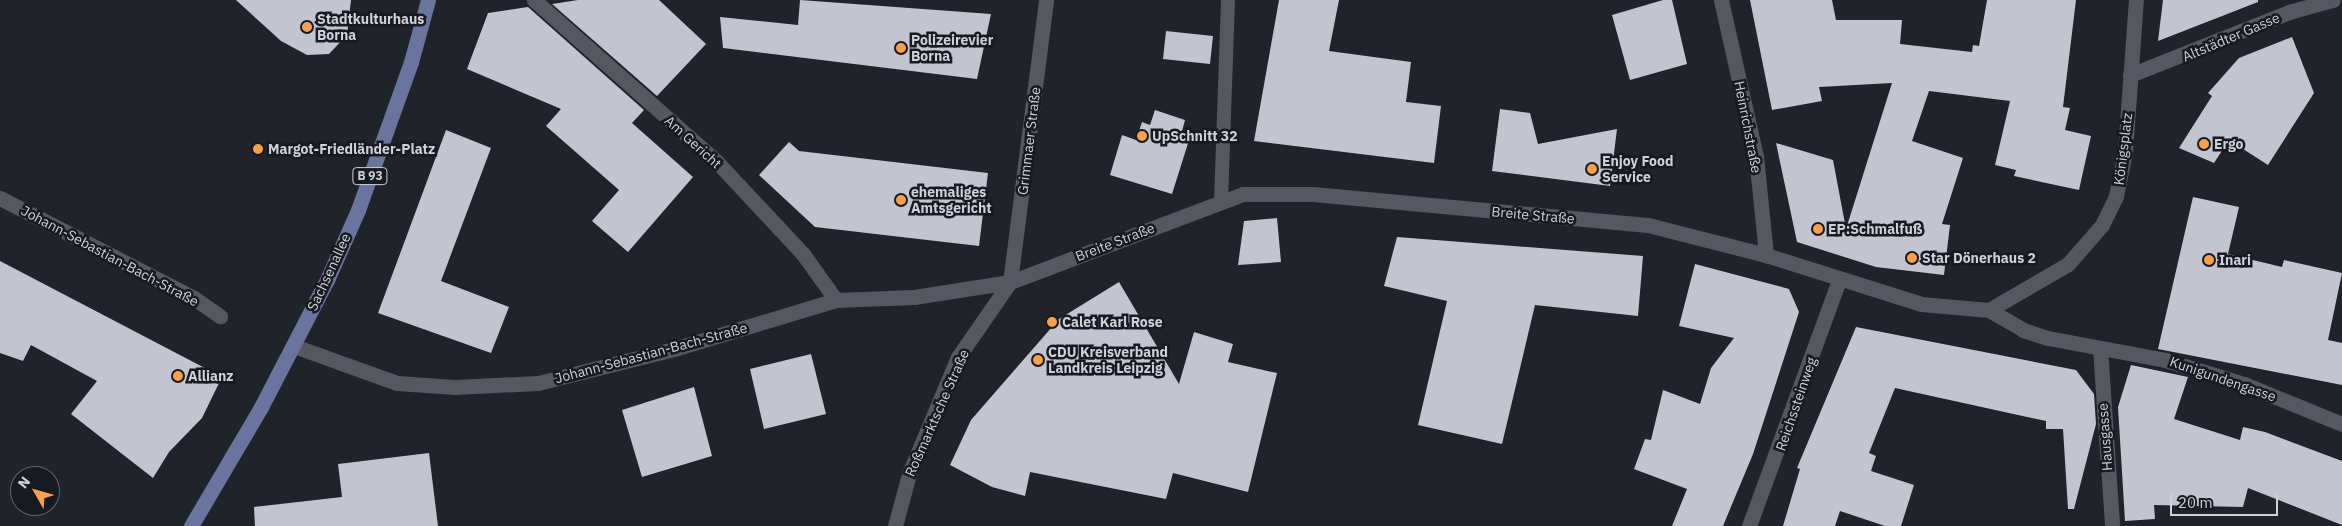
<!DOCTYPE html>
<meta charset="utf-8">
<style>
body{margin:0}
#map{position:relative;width:2342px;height:526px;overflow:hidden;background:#21232a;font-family:"IBM Plex Sans",sans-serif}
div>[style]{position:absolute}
.building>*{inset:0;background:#c2c5cf}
.service>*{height:14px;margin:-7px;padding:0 7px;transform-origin:7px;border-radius:7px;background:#555860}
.minor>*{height:15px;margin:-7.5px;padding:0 7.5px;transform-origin:7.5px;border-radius:7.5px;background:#555860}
.primary>*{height:15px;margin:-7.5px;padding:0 7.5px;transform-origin:7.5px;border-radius:7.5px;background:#6a759f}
.dots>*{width:14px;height:14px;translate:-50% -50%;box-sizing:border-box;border:2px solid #171a21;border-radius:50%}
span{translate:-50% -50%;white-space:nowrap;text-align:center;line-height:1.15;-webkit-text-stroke:5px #171a21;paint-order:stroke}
.shield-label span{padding:1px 4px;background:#171a21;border:1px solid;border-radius:4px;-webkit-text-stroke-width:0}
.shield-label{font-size:12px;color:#d0d1d7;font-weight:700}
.poi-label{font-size:14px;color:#d0d1d7;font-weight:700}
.left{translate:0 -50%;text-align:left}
.street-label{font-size:14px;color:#d0d1d7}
.north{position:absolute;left:10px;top:466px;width:50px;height:50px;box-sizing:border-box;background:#171a21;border:1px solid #61636a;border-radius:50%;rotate:308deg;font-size:14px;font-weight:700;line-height:20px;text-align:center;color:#d0d1d7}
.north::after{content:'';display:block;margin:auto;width:18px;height:22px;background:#f8a04b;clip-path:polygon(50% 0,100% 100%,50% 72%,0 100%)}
.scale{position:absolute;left:2170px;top:494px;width:108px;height:22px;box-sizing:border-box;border:2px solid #d0d1d7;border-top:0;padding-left:6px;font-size:15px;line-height:18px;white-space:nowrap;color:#d0d1d7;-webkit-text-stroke:4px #171a21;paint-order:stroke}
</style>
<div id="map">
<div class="building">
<i style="clip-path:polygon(236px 0,351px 0,347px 35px,329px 54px,307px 55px,281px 41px)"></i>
<i style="clip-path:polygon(578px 0,659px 0,706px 44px,657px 96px,552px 4px)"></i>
<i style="clip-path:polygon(800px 0,991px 14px,977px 79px,723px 48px,720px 17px,798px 25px)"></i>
<i style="clip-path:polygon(1279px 0,1339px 0,1329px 51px,1411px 62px,1406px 102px,1441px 106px,1434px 163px,1254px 141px)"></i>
<i style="clip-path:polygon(1663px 0,1672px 0,1687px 64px,1630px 80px,1612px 15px)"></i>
<i style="clip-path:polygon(1750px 0,1832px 0,1836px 20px,1902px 20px,1900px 44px,1972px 52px,1973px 45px,1979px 46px,1987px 0,2076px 0,2063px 107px,2070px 108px,2065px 130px,2091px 136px,2079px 190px,2014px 176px,2016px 170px,1995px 165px,2010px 101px,1929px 91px,1912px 141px,1963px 158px,1942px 224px,1950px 225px,1944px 275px,1876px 267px,1797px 242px,1776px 143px,1833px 160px,1846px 229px,1892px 83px,1819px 87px,1822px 101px,1772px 110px)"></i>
<i style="clip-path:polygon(2163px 0,2258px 0,2258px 2px,2158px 41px)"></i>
<i style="clip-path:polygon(528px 7px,644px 110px,632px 123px,693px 177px,628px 252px,592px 221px,619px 190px,546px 126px,561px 109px,467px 69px,488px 13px)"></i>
<i style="clip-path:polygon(1166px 31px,1213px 36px,1210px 64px,1163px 59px)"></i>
<i style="clip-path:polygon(2292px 37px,2314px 93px,2268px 165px,2229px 140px,2214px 163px,2179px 148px,2212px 96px,2208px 93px,2239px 58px)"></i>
<i style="clip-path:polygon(1500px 109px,1530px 113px,1538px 144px,1617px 129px,1610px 186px,1492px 171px)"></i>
<i style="clip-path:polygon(1155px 110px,1185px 120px,1181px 135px,1190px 137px,1172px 194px,1110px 175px,1122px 135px,1136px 140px,1142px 122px,1150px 125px)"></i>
<i style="clip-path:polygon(446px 130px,491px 148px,441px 281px,509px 307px,491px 353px,378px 313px)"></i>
<i style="clip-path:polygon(789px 142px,799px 151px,988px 173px,979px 246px,815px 227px,759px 175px)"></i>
<i style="clip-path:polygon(2193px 197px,2239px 207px,2228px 254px,2282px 267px,2284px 260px,2342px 273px,2328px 340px,2342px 343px,2342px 385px,2158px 349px)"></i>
<i style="clip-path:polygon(1277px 218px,1281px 262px,1238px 265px,1244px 221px)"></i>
<i style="clip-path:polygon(1397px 237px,1643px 256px,1638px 316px,1535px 305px,1502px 444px,1418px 425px,1447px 301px,1384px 286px)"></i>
<i style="clip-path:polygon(0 261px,222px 377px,202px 418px,169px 452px,153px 478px,71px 414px,97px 381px,31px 345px,23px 361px,0 353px)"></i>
<i style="clip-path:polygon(1695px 264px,1789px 289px,1799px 312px,1753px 454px,1723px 526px,1672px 526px,1687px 489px,1634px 469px,1645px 439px,1651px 440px,1663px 390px,1700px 404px,1711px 368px,1734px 338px,1679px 326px)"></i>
<i style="clip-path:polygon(1119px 282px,1179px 384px,1194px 332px,1233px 344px,1228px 362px,1277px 373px,1248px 492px,1173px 473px,1166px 499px,1030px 472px,1025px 496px,992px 487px,950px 465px,971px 420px,1059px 319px)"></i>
<i style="clip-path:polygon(1856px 327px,2076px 370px,2094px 394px,2096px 424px,2074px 509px,2068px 509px,2063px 429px,2046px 429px,2046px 421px,1895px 388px,1869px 453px,1876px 456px,1871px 471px,1914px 485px,1901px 526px,1885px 526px,1840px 511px,1835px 526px,1783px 526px,1800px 469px,1797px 468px)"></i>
<i style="clip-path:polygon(811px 354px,826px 414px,764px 429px,750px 369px)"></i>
<i style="clip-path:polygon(2131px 365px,2188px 377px,2174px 419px,2240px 440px,2243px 427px,2265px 432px,2342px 461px,2342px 525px,2248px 488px,2243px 507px,2154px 505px,2155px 519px,2125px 521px,2118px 407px)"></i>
<i style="clip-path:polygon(694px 387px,712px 456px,642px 477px,622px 410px)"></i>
<i style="clip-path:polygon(429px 453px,438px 526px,255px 526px,254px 507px,342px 497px,338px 464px)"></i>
</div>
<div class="service">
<i style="left:1221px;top:201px;width:201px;rotate:-88deg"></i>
</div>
<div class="minor">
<i style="left:534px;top:0;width:244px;rotate:41.5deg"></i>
<i style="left:717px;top:162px;width:126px;rotate:46.9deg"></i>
<i style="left:803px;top:254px;width:57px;rotate:54.3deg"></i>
<i style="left:1721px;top:0;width:160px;rotate:77.4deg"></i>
<i style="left:1756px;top:156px;width:100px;rotate:84.2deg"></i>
<i style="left:2130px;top:75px;width:174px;rotate:-21.6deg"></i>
<i style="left:2292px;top:11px;width:42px;rotate:-15deg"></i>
<i style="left:0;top:198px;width:218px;rotate:27.3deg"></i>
<i style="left:194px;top:298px;width:32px;rotate:35deg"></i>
<i style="left:1989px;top:310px;width:91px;rotate:-30.2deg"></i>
<i style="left:2068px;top:264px;width:52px;rotate:-48.9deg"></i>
<i style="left:2102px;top:225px;width:32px;rotate:-64deg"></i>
<i style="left:2116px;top:196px;width:45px;rotate:-78.4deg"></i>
<i style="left:2125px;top:152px;width:152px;rotate:-85.9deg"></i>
<i style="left:294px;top:346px;width:109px;rotate:19.8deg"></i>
<i style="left:397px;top:383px;width:58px;rotate:3.9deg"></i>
<i style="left:455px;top:387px;width:83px;rotate:-2.8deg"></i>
<i style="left:538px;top:383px;width:143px;rotate:-14.1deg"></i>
<i style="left:677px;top:348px;width:166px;rotate:-16.8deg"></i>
<i style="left:836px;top:300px;width:78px;rotate:-2.2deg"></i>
<i style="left:914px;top:297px;width:97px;rotate:-8.9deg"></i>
<i style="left:1010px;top:282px;width:249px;rotate:-20.7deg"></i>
<i style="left:1243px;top:194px;width:70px"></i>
<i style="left:1313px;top:194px;width:336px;rotate:5.3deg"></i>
<i style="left:1648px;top:225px;width:122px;rotate:14.3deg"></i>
<i style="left:1766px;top:255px;width:163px;rotate:17.5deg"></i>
<i style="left:1921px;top:304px;width:68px;rotate:5deg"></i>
<i style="left:1989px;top:310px;width:39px;rotate:30deg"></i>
<i style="left:2023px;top:330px;width:26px;rotate:18deg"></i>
<i style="left:2048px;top:338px;width:119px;rotate:10.6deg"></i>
<i style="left:2165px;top:360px;width:83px;rotate:16.9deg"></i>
<i style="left:2244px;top:384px;width:106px;rotate:22.2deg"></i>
<i style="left:2100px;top:348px;width:178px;rotate:86.1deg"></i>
<i style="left:895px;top:526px;width:54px;rotate:-74.9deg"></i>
<i style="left:909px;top:474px;width:127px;rotate:-67.3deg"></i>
<i style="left:958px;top:357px;width:91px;rotate:-55.3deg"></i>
<i style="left:1010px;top:282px;width:284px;rotate:-82.7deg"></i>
<i style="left:1749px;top:526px;width:262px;rotate:-69.9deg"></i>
</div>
<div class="primary">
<i style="left:191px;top:526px;width:136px;rotate:-59.5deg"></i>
<i style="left:260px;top:409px;width:145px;rotate:-62.6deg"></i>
<i style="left:327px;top:280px;width:77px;rotate:-66.1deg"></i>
<i style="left:358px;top:210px;width:157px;rotate:-70.3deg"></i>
<i style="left:411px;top:62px;width:64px;rotate:-74.7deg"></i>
</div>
<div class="dots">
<i style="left:307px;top:27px;background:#f8a04b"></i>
<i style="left:901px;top:48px;background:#f8a04b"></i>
<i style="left:1142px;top:136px;background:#f8a04b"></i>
<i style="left:2204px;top:144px;background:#f8a04b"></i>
<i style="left:258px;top:149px;background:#f8a04b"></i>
<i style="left:1592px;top:169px;background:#f8a04b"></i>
<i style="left:901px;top:200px;background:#f8a04b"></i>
<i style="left:1818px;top:229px;background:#f8a04b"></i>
<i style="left:1912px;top:258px;background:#f8a04b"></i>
<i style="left:2209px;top:260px;background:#f8a04b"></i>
<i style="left:1052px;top:322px;background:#f8a04b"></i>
<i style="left:1038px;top:360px;background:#f8a04b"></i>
<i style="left:178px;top:376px;background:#f8a04b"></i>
</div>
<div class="shield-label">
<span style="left:370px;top:176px">B 93</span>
</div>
<div class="poi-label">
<span class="left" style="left:317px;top:27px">Stadtkulturhaus<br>Borna</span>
<span class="left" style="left:911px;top:48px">Polizeirevier<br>Borna</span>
<span class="left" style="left:1152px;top:136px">UpSchnitt 32</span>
<span class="left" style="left:2214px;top:144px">Ergo</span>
<span class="left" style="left:268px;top:149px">Margot-Friedländer-Platz</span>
<span class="left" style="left:1602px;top:169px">Enjoy Food<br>Service</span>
<span class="left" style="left:911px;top:200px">ehemaliges<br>Amtsgericht</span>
<span class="left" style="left:1828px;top:229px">EP:Schmalfuß</span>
<span class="left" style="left:1922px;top:258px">Star Dönerhaus 2</span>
<span class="left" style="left:2219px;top:260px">Inari</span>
<span class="left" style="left:1062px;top:322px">Calet Karl Rose</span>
<span class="left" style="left:1048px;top:360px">CDU Kreisverband<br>Landkreis Leipzig</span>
<span class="left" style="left:188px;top:376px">Allianz</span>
</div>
<div class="street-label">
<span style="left:2231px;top:37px;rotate:-23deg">Altstädter Gasse</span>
<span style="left:1748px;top:127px;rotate:79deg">Heinrichstraße</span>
<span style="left:1029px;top:141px;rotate:-83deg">Grimmaer Straße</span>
<span style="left:693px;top:142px;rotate:42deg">Am Gericht</span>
<span style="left:2123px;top:149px;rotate:-83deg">Königsplatz</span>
<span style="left:1533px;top:215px;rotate:5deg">Breite Straße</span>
<span style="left:1115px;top:242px;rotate:-21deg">Breite Straße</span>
<span style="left:110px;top:256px;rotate:28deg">Johann-Sebastian-Bach-Straße</span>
<span style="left:329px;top:272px;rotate:-65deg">Sachsenallee</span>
<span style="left:651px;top:353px;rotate:-15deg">Johann-Sebastian-Bach-Straße</span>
<span style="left:2223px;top:379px;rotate:19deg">Kunigundengasse</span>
<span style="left:1796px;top:404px;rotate:-71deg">Reichssteinweg</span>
<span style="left:937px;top:413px;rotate:-66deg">Roßmarktsche Straße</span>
<span style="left:2105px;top:437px;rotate:-94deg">Hausgasse</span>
</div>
<div class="north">N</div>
<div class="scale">20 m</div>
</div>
